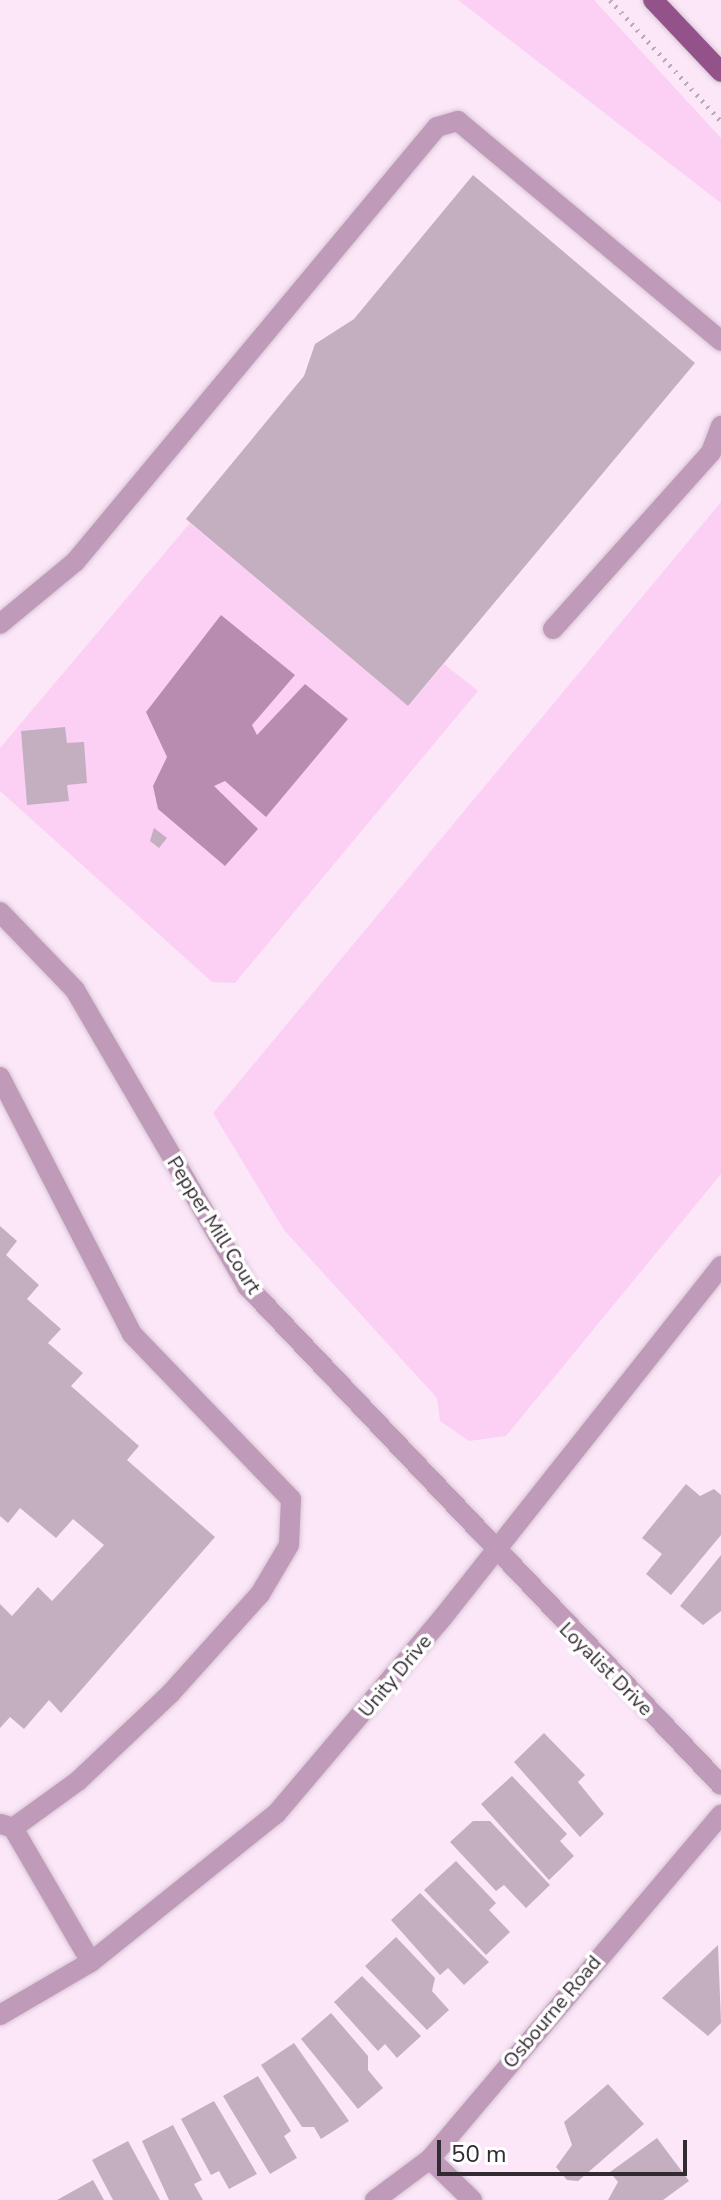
<!DOCTYPE html>
<style>
body{margin:0}
#map{position:relative;width:721px;height:2200px;overflow:hidden;background:#fbe7f8;font-family:"Nunito Sans",sans-serif}
div>[style]{position:absolute}
.green>*{inset:0;background:#fbd0f4}
.water>*{inset:0;background:#b88cb1}
.building>*{inset:0;background:#c3afbf}
.path>*{height:5px;margin-top:-2.5px;transform-origin:0;background:repeating-linear-gradient(90deg,#bbabb9 0 2px,transparent 0 8px)}
.roads{filter:drop-shadow(0 0 2px #d7c5d4) drop-shadow(0 0 2px #d7c5d4)}
.minor>*{height:20px;margin:-10px;padding:0 10px;transform-origin:10px;border-radius:10px;background:#bf9ab9}
.major>*{height:20px;margin:-10px;padding:0 10px;transform-origin:10px;border-radius:10px;background:#93528a}
span{translate:-50% -50%;white-space:nowrap;text-align:center;line-height:1.15;-webkit-text-stroke:7px #fff;paint-order:stroke}
.street-label{font-size:20px;color:#332b32}
.scale{position:absolute;left:437px;top:2140px;width:250px;height:36px;box-sizing:border-box;border:4px solid #332b32;border-top:0;padding-left:10px;font-size:24px;line-height:28px;white-space:nowrap;color:#332b32;-webkit-text-stroke:6px #fff;paint-order:stroke}
</style>
<div id="map">
<div class="green">
<i style="clip-path:polygon(458px 0,594px 0,721px 138px,721px 203px)"></i>
<i style="clip-path:polygon(721px 502px,721px 1174px,506px 1436px,469px 1441px,440px 1421px,437px 1398px,284px 1230px,213px 1113px)"></i>
<i style="clip-path:polygon(190px 523px,408px 706px,444px 664px,478px 691px,235px 983px,212px 982px,0 791px,0 748px)"></i>
</div>
<div class="water">
<i style="clip-path:polygon(221px 615px,295px 675px,252px 725px,257px 735px,305px 684px,348px 719px,266px 817px,225px 781px,214px 786px,258px 829px,225px 866px,158px 809px,153px 786px,167px 757px,146px 712px)"></i>
</div>
<div class="building">
<i style="clip-path:polygon(473px 175px,695px 363px,408px 706px,186px 519px,304px 376px,315px 344px,354px 319px)"></i>
<i style="clip-path:polygon(65px 727px,67px 743px,84px 742px,87px 783px,67px 785px,69px 801px,27px 805px,21px 731px)"></i>
<i style="clip-path:polygon(154px 828px,167px 838px,159px 848px,150px 841px)"></i>
<i style="clip-path:polygon(0 1226px,17px 1241px,6px 1255px,39px 1285px,27px 1299px,61px 1329px,48px 1343px,83px 1373px,71px 1386px,139px 1446px,127px 1460px,215px 1537px,61px 1713px,49px 1700px,24px 1729px,10px 1717px,0 1728px,0 1604px,12px 1616px,38px 1587px,52px 1601px,104px 1545px,73px 1519px,56px 1538px,20px 1508px,8px 1523px,0 1516px)"></i>
<i style="clip-path:polygon(686px 1484px,700px 1496px,714px 1489px,721px 1495px,721px 1535px,671px 1595px,646px 1574px,662px 1554px,642px 1538px)"></i>
<i style="clip-path:polygon(721px 1555px,721px 1611px,703px 1625px,680px 1606px)"></i>
<i style="clip-path:polygon(544px 1733px,585px 1775px,578px 1782px,604px 1814px,580px 1837px,514px 1762px)"></i>
<i style="clip-path:polygon(512px 1776px,567px 1834px,560px 1841px,574px 1856px,549px 1880px,481px 1804px)"></i>
<i style="clip-path:polygon(473px 1821px,490px 1821px,550px 1885px,526px 1908px,504px 1885px,496px 1891px,450px 1842px)"></i>
<i style="clip-path:polygon(456px 1861px,496px 1903px,489px 1910px,510px 1932px,486px 1955px,424px 1890px)"></i>
<i style="clip-path:polygon(420px 1893px,489px 1962px,464px 1985px,448px 1968px,440px 1975px,391px 1920px)"></i>
<i style="clip-path:polygon(396px 1937px,435px 1978px,432px 1991px,449px 2010px,427px 2030px,365px 1966px)"></i>
<i style="clip-path:polygon(718px 1945px,721px 2023px,708px 2036px,662px 1998px)"></i>
<i style="clip-path:polygon(362px 1976px,421px 2036px,397px 2058px,385px 2044px,378px 2051px,334px 2002px)"></i>
<i style="clip-path:polygon(331px 2013px,368px 2056px,368px 2070px,383px 2088px,358px 2109px,301px 2039px)"></i>
<i style="clip-path:polygon(294px 2043px,349px 2121px,321px 2139px,314px 2127px,302px 2127px,261px 2065px)"></i>
<i style="clip-path:polygon(258px 2076px,291px 2131px,284px 2136px,297px 2158px,270px 2174px,223px 2096px)"></i>
<i style="clip-path:polygon(608px 2084px,644px 2124px,578px 2181px,567px 2180px,556px 2167px,572px 2145px,564px 2122px)"></i>
<i style="clip-path:polygon(214px 2101px,257px 2174px,229px 2189px,219px 2171px,211px 2175px,181px 2119px)"></i>
<i style="clip-path:polygon(173px 2125px,202px 2180px,194px 2184px,203px 2200px,169px 2200px,142px 2141px)"></i>
<i style="clip-path:polygon(657px 2138px,689px 2181px,663px 2200px,608px 2200px,618px 2182px,610px 2172px)"></i>
<i style="clip-path:polygon(128px 2141px,160px 2200px,113px 2200px,92px 2160px)"></i>
<i style="clip-path:polygon(93px 2180px,104px 2200px,57px 2200px)"></i>
</div>
<div class="path">
<i style="left:610px;top:0;width:164px;rotate:47.5deg"></i>
</div>
<div class="roads">
<div class="minor">
<i style="left:0;top:624px;width:97px;rotate:-39.6deg"></i>
<i style="left:75px;top:562px;width:566px;rotate:-50.23deg"></i>
<i style="left:437px;top:127px;width:22px;rotate:-16deg"></i>
<i style="left:458px;top:121px;width:343px;rotate:39.9deg"></i>
<i style="left:553px;top:629px;width:237px;rotate:-48.2deg"></i>
<i style="left:711px;top:452px;width:28px;rotate:-69deg"></i>
<i style="left:0;top:912px;width:108px;rotate:46.1deg"></i>
<i style="left:75px;top:990px;width:342px;rotate:59.8deg"></i>
<i style="left:247px;top:1286px;width:688px;rotate:46.47deg"></i>
<i style="left:0;top:1077px;width:289px;rotate:62.8deg"></i>
<i style="left:132px;top:1334px;width:229px;rotate:46.1deg"></i>
<i style="left:291px;top:1499px;width:46px;rotate:92.5deg"></i>
<i style="left:289px;top:1545px;width:57px;rotate:120.6deg"></i>
<i style="left:260px;top:1594px;width:133px;rotate:132deg"></i>
<i style="left:171px;top:1693px;width:128px;rotate:136.6deg"></i>
<i style="left:78px;top:1781px;width:80px;rotate:144.1deg"></i>
<i style="left:1px;top:1824px;width:13px;rotate:18deg"></i>
<i style="left:13px;top:1828px;width:155px;rotate:59.8deg"></i>
<i style="left:0;top:2015px;width:105px;rotate:-30.2deg"></i>
<i style="left:91px;top:1962px;width:237px;rotate:-38.7deg"></i>
<i style="left:276px;top:1814px;width:258px;rotate:-49.7deg"></i>
<i style="left:443px;top:1617px;width:448px;rotate:-51.6deg"></i>
<i style="left:430px;top:2159px;width:59px;rotate:44.3deg"></i>
<i style="left:375px;top:2200px;width:69px;rotate:-36.7deg"></i>
<i style="left:430px;top:2159px;width:451px;rotate:-49.8deg"></i>
</div>
<div class="major">
<i style="left:653px;top:0;width:99px;rotate:46.6deg"></i>
</div>
</div>
<div class="street-label">
<span style="left:214px;top:1225px;rotate:58deg">Pepper Mill Court</span>
<span style="left:606px;top:1669px;rotate:45deg">Loyalist Drive</span>
<span style="left:395px;top:1676px;rotate:-50deg">Unity Drive</span>
<span style="left:552px;top:2012px;rotate:-50deg">Osbourne Road</span>
</div>
<div class="scale">50 m</div>
</div>
